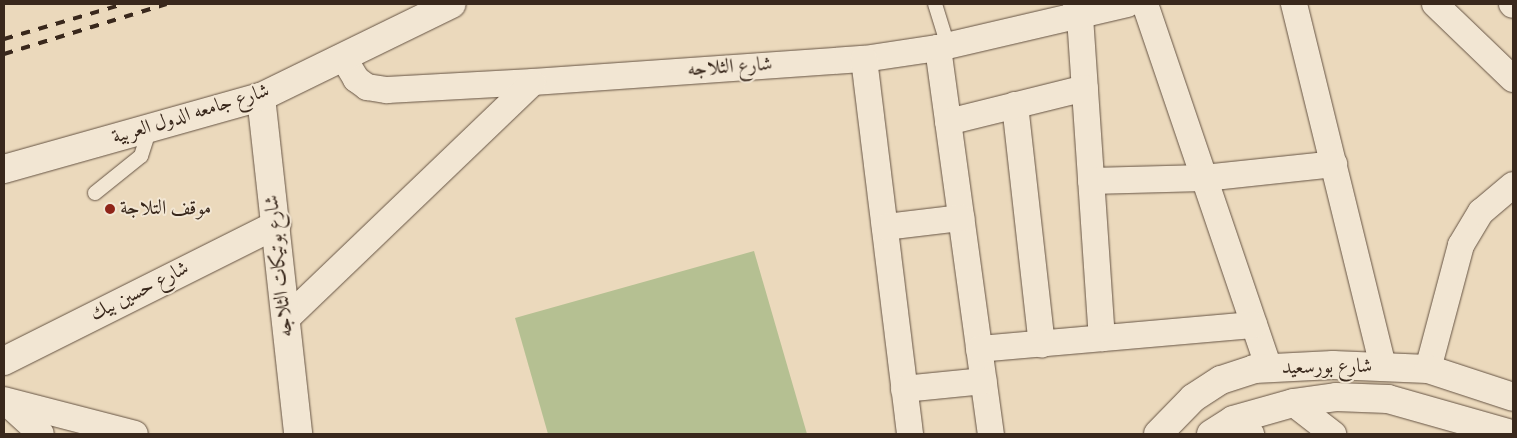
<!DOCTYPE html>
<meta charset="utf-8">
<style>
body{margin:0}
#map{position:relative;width:1517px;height:438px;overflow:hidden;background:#ebd9bc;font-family:"Sorts Mill Goudy",Amiri,serif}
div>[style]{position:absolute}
.green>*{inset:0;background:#b5c092}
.roads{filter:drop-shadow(0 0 1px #665444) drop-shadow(0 0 1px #665444)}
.service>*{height:14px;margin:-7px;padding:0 7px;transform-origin:7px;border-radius:7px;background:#f2e6d3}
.minor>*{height:26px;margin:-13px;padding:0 13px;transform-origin:13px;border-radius:13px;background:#f2e6d3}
.secondary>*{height:28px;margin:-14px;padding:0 14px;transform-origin:14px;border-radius:14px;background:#f2e6d3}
.rail>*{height:4px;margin-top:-2px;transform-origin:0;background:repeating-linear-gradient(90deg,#39281c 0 9px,transparent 0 18px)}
.dots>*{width:14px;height:14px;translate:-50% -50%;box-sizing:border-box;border:2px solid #f2e6d3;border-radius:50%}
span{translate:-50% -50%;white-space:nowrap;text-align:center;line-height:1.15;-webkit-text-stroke:4px #f2e6d3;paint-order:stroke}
.street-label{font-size:20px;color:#39281c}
.poi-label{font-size:20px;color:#39281c}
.left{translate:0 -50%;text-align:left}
.frame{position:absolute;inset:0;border:5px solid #39281c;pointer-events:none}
</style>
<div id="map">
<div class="green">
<i style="clip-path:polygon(754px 251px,807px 434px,548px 434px,515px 318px)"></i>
</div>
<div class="roads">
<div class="service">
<i style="left:935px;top:4px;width:44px;rotate:72.8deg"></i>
<i style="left:95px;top:193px;width:59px;rotate:-38.8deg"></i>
<i style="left:141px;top:156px;width:29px;rotate:-72deg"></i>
</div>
<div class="minor">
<i style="left:1076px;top:4px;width:14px;rotate:73deg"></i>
<i style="left:1080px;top:17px;width:322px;rotate:86.1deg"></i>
<i style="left:1145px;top:4px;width:385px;rotate:71.2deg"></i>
<i style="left:1294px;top:4px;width:374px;rotate:76.2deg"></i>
<i style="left:1435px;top:4px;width:108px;rotate:43.9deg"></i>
<i style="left:1512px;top:4px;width:1px;rotate:45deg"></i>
<i style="left:938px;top:48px;width:390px;rotate:82.2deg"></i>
<i style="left:343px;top:57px;width:26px;rotate:59deg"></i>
<i style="left:356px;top:79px;width:14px;rotate:36deg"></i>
<i style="left:367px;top:87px;width:20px;rotate:9deg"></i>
<i style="left:387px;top:90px;width:146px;rotate:-3.1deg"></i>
<i style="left:533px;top:82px;width:332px;rotate:-4deg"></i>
<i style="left:864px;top:59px;width:75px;rotate:-8.5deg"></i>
<i style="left:938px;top:48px;width:194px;rotate:-13.1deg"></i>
<i style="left:864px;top:59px;width:378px;rotate:83deg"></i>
<i style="left:1015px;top:105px;width:241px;rotate:83.6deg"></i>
<i style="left:948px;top:122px;width:141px;rotate:-13.9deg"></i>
<i style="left:1091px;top:181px;width:113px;rotate:-1.5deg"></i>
<i style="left:1204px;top:178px;width:131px;rotate:-6.1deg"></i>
<i style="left:885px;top:227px;width:77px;rotate:-6.8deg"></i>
<i style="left:286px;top:319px;width:342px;rotate:-43.8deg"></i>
<i style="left:979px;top:349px;width:276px;rotate:-5deg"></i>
<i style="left:1428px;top:369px;width:128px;rotate:-75.1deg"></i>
<i style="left:1461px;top:245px;width:39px;rotate:-59deg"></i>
<i style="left:1481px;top:212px;width:42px;rotate:-40.2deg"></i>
<i style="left:904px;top:389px;width:80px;rotate:-5.7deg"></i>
<i style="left:4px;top:400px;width:135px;rotate:14.5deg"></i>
<i style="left:6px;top:402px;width:47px;rotate:42.4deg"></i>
<i style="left:1293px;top:403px;width:51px;rotate:37.8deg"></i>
<i style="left:1233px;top:420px;width:23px;rotate:38deg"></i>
</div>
<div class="secondary">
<i style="left:261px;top:97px;width:339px;rotate:83.7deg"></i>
<i style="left:4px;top:169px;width:267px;rotate:-15.7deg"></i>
<i style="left:261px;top:97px;width:212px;rotate:-26deg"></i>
<i style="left:4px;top:361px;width:305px;rotate:-26.6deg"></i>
<i style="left:1158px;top:434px;width:50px;rotate:-45.8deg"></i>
<i style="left:1193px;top:398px;width:33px;rotate:-33deg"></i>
<i style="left:1221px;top:380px;width:35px;rotate:-18deg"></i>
<i style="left:1254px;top:369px;width:79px;rotate:-2.9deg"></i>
<i style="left:1333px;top:365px;width:95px;rotate:2.4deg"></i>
<i style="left:1428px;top:369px;width:89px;rotate:18.2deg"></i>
<i style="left:1211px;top:434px;width:26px;rotate:-32deg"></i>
<i style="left:1233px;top:420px;width:62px;rotate:-15.8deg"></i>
<i style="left:1293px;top:403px;width:43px;rotate:-7.9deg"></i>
<i style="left:1336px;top:397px;width:52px;rotate:2.2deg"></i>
<i style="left:1388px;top:399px;width:129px;rotate:15.8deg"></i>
</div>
</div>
<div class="rail">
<i style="left:4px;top:39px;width:125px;rotate:-16.3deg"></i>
<i style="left:4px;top:54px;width:170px;rotate:-17.1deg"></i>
</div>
<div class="dots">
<i style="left:110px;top:209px;background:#8f2418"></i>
</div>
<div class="street-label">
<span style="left:730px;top:68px;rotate:-4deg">شارع الثلاجه</span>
<span style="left:191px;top:115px;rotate:-17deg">شارع جامعه الدول العربية</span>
<span style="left:280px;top:266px;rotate:-96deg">شارع بوتيكات الثلاجه</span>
<span style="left:140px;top:292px;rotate:-27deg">شارع حسين بيك</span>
<span style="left:1327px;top:368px;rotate:-1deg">شارع بورسعيد</span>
</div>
<div class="poi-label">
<span class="left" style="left:120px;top:209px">موقف التلاجة</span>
</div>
<div class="frame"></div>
</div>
